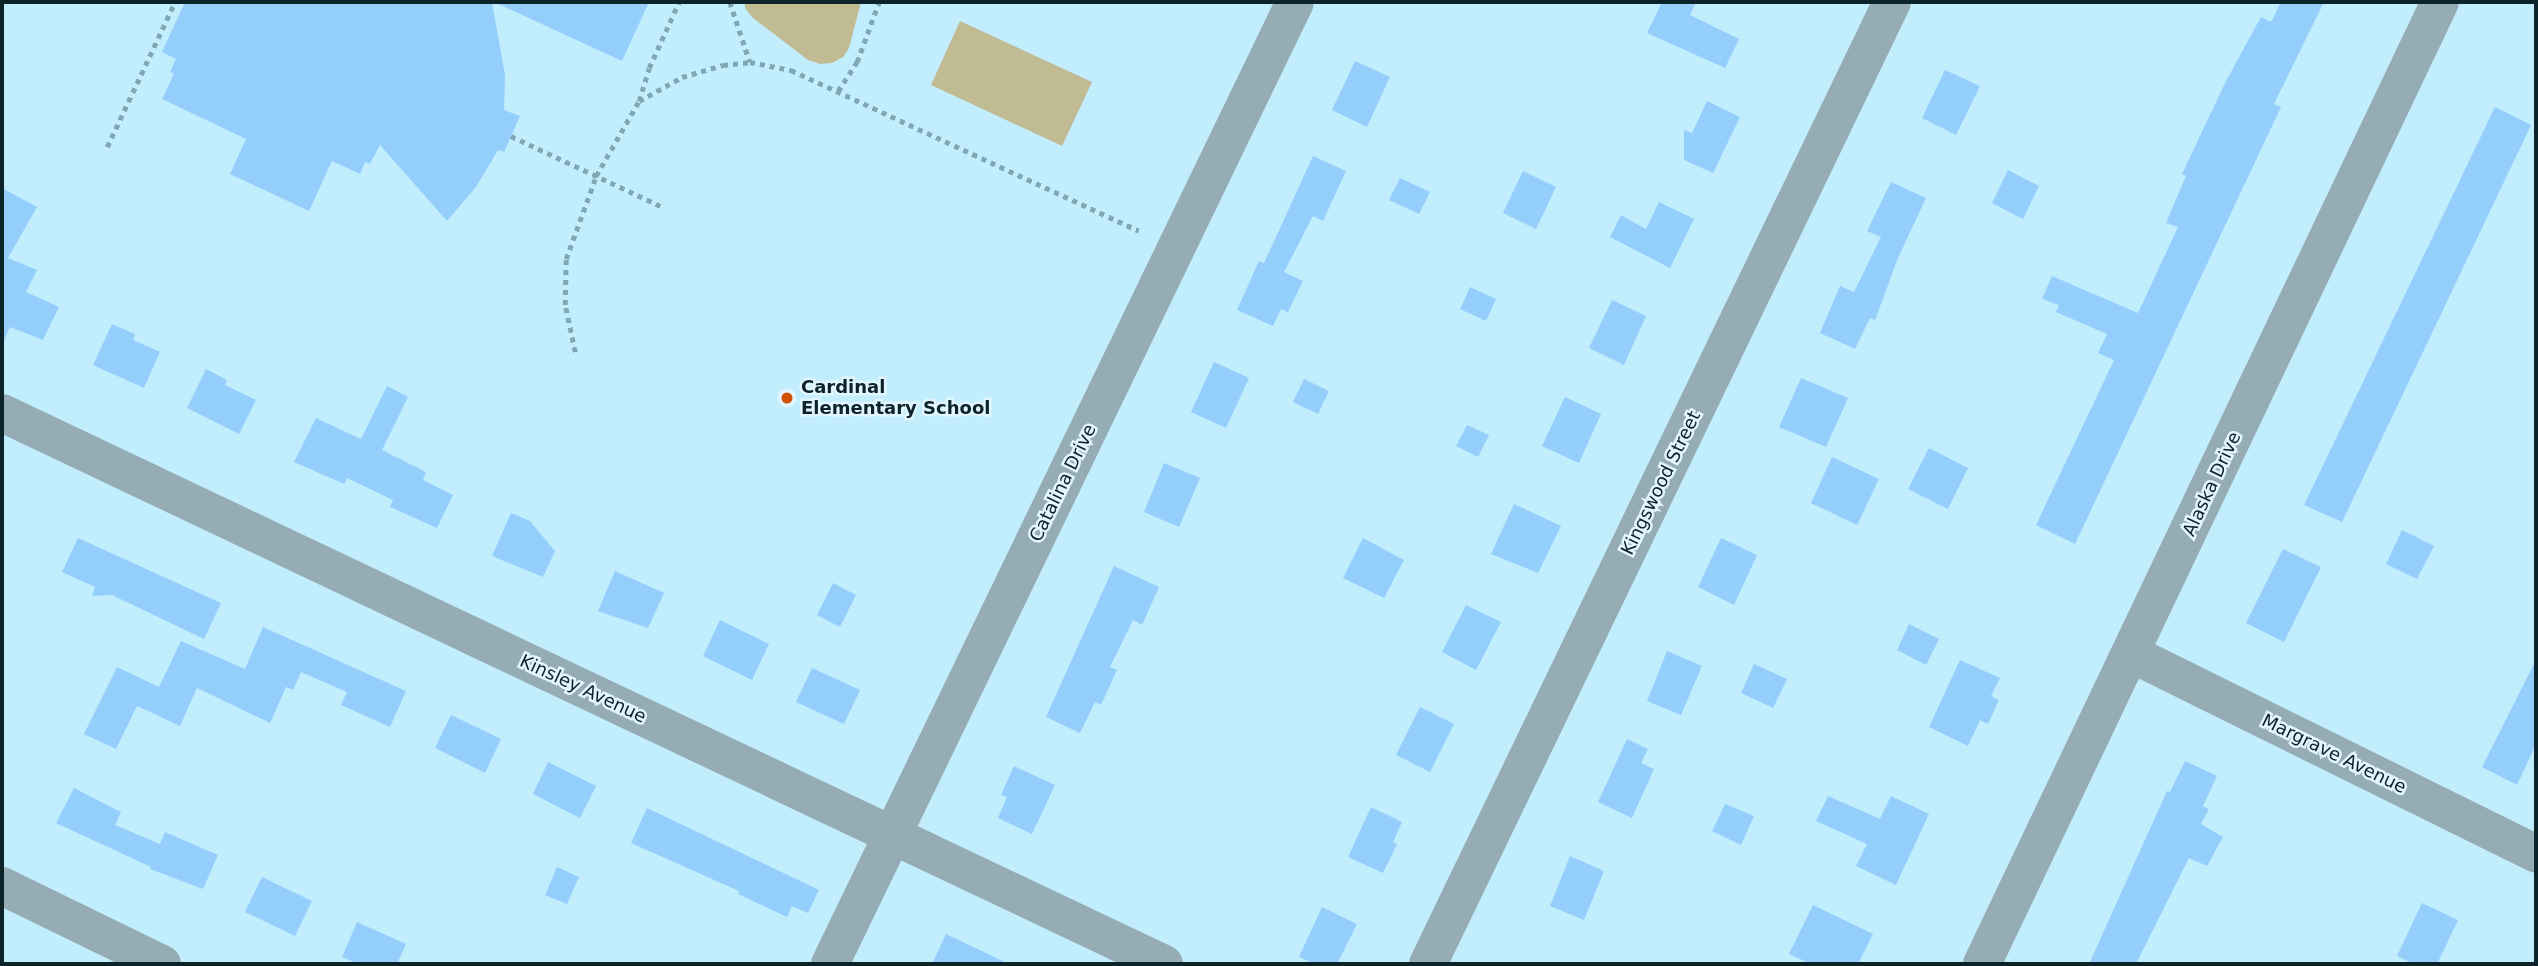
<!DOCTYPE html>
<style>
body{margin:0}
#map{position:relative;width:2538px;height:966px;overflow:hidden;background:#c1edfd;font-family:"DejaVu Sans",sans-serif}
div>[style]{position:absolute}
.green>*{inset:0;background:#c0bb92}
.building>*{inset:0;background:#94cffc}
.path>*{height:4.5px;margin-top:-2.25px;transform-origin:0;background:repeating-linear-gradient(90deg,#82a7b4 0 5px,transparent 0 10px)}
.minor>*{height:38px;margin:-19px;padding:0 19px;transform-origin:19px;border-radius:19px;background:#95acb4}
.dots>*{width:19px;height:19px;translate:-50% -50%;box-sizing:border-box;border:4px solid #e1f6fe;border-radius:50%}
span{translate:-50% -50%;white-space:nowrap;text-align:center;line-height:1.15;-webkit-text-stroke:5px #e1f6fe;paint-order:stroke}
.poi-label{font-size:18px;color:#0d232a;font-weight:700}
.left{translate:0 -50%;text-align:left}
.street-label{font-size:18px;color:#0d232a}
.frame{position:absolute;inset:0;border:4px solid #0d232a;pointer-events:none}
</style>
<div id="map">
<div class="green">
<i style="clip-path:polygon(745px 2px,861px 2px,849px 48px,843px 57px,832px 63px,820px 64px,808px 60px,753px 18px,745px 8px)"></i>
<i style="clip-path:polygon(960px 21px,1092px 82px,1062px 146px,931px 85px)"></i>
</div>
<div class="building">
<i style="clip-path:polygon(185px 2px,492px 2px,505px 75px,504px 110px,520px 116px,504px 152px,498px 150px,476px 187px,447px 221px,380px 145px,370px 164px,365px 162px,360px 174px,332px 161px,309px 211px,230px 174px,246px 139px,162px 99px,174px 74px,170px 72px,176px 59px,162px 52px)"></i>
<i style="clip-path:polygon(494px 2px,649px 2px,622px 61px)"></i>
<i style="clip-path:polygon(1662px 2px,1696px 2px,1690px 15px,1739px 39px,1725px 68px,1647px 33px)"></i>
<i style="clip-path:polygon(2281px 2px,2324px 2px,2274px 104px,2281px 107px,2075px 544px,2036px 525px,2114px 360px,2098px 353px,2107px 334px,2056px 312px,2059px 305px,2042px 299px,2052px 276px,2138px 313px,2178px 227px,2166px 223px,2186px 176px,2182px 174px,2226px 81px,2261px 17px,2271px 22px)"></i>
<i style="clip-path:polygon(1355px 61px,1390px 77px,1367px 127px,1332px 110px)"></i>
<i style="clip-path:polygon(1945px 70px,1980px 86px,1956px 135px,1922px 118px)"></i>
<i style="clip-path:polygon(1707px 101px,1740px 117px,1713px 173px,1684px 160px,1684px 130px,1692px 133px)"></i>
<i style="clip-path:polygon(2495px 107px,2531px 125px,2342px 522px,2304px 505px)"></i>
<i style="clip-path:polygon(1313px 156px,1346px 171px,1323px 221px,1313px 216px,1284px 272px,1303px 281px,1288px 312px,1281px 309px,1273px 326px,1237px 310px,1259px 261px,1264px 263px)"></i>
<i style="clip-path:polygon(2008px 170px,2039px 186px,2023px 219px,1992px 203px)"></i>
<i style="clip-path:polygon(1523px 171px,1556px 187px,1536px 229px,1503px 213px)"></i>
<i style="clip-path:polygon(1400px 178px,1430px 192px,1419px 214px,1389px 200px)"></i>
<i style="clip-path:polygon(1891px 182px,1926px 198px,1898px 258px,1875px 320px,1870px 318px,1855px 349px,1820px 333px,1840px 286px,1854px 292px,1881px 237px,1867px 231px)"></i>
<i style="clip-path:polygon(2px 188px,37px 207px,8px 258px,37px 270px,26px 292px,59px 307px,43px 340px,10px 327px,2px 345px)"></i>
<i style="clip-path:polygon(1659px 202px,1694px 219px,1670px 268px,1610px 237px,1621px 215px,1646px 229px)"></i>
<i style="clip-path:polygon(1470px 287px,1496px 299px,1486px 321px,1460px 309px)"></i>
<i style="clip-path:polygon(1612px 300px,1646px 316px,1624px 365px,1589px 348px)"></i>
<i style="clip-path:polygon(112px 324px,135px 334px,133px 340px,160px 352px,144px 388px,93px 365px)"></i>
<i style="clip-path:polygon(1214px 362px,1249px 378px,1226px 428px,1191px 412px)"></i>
<i style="clip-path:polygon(206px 369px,227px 380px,225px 385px,256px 400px,239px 434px,187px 408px)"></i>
<i style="clip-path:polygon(1801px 378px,1848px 398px,1826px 447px,1779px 427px)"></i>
<i style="clip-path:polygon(1304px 379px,1329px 391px,1318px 414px,1293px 402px)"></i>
<i style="clip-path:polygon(387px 386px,408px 397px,382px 450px,426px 472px,423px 480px,453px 495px,437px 528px,390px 507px,393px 500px,347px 478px,344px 484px,294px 462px,316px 418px,361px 439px)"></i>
<i style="clip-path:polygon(1565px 397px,1601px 414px,1579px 463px,1542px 446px)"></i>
<i style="clip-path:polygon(1467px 425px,1489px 435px,1478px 457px,1456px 446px)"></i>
<i style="clip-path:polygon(1929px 448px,1968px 468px,1948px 509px,1908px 489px)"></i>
<i style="clip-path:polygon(1832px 457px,1879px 479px,1857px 525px,1811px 503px)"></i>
<i style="clip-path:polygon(1164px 463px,1200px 478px,1179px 527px,1144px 512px)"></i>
<i style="clip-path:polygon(1514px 504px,1561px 526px,1538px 573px,1491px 554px)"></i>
<i style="clip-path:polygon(511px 513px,530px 521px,555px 551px,543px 577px,492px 556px)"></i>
<i style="clip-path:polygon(2402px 530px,2434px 546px,2417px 579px,2386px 564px)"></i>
<i style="clip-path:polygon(78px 538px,221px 603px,204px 639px,112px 595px,92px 596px,95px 587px,62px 572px)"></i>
<i style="clip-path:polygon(1363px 538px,1404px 560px,1384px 598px,1343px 578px)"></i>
<i style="clip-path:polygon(1721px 538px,1757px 555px,1734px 605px,1698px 587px)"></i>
<i style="clip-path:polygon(2283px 549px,2321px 567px,2284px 642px,2246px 623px)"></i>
<i style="clip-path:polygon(1114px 566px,1159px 587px,1142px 625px,1133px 620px,1110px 667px,1117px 670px,1101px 705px,1095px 702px,1080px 733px,1046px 717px)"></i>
<i style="clip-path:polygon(615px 571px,664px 593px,648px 628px,598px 611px)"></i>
<i style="clip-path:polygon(833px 583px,856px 595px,840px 627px,817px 615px)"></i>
<i style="clip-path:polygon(1466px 605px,1501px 622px,1476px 670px,1442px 652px)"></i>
<i style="clip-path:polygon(720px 620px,769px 644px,752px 680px,703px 656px)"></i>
<i style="clip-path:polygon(1909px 624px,1939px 639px,1926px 665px,1897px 650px)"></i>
<i style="clip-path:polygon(263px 627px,406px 691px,390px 727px,341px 705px,347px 692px,301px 672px,293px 690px,286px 687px,270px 723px,197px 688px,180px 726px,137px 706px,116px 749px,84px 734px,117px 667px,159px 687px,181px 641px,245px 669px)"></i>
<i style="clip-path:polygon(1667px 651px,1702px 666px,1681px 715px,1647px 701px)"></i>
<i style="clip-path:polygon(1960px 660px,2000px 678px,1991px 696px,1999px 700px,1988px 724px,1980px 720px,1968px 746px,1929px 727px)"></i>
<i style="clip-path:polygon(2536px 660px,2536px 744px,2517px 785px,2482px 767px)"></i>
<i style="clip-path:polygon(1754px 664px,1787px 679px,1773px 708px,1741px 693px)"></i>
<i style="clip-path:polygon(812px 668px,860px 690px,844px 724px,796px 702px)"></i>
<i style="clip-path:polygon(1420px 707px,1454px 724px,1430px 772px,1396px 755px)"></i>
<i style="clip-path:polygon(451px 715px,501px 739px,485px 773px,435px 748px)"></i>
<i style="clip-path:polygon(1627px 739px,1648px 749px,1641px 763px,1654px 769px,1632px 818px,1598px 802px)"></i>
<i style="clip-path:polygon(2185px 761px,2217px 776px,2203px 806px,2209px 809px,2201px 824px,2223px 837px,2207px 866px,2189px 858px,2136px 964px,2089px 964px,2167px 791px,2170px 792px)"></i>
<i style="clip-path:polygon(548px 762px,596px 786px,580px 818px,533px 794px)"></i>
<i style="clip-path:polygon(1014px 766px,1055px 785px,1032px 834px,998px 818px,1007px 797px,1001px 795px)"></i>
<i style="clip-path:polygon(74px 788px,121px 812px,115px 825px,160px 844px,165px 832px,218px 855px,203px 889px,150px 869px,151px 867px,56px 823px)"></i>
<i style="clip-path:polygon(1828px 796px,1880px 819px,1891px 796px,1929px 814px,1896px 885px,1856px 866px,1867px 844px,1816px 821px)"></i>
<i style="clip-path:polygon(1725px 804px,1754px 816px,1741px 845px,1712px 831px)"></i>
<i style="clip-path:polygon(1371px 807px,1402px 822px,1393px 842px,1397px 844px,1383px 873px,1348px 857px)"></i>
<i style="clip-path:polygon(647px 808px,819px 890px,808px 913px,792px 906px,787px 917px,738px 894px,739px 891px,631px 843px)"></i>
<i style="clip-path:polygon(1570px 856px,1604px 871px,1584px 920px,1550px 906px)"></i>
<i style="clip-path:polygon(557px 867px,579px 877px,567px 904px,545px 895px)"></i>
<i style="clip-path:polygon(262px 877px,312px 901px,295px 936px,245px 912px)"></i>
<i style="clip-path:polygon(2422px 903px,2458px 920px,2437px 964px,2414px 964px,2397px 956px)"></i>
<i style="clip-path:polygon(1813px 905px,1873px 934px,1858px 964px,1811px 964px,1789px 954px)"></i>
<i style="clip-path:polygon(1322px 907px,1357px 924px,1337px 964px,1315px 964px,1299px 957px)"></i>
<i style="clip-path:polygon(357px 922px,406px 944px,397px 964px,359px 964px,342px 957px)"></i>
<i style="clip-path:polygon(946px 934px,1009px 964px,932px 964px)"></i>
</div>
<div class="path">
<i style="left:730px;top:2px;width:63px;rotate:71.6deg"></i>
<i style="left:838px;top:91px;width:35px;rotate:-57deg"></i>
<i style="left:857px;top:62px;width:64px;rotate:-69.9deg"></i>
<i style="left:639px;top:101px;width:34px;rotate:-73deg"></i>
<i style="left:649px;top:68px;width:72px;rotate:-65.6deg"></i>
<i style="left:511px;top:136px;width:170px;rotate:25.1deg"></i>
<i style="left:107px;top:147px;width:160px;rotate:-64.9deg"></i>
<i style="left:575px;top:352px;width:48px;rotate:-102deg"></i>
<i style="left:565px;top:305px;width:46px;rotate:-88.8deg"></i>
<i style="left:566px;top:259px;width:88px;rotate:-70.1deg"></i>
<i style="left:596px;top:176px;width:86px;rotate:-60.2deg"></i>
<i style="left:639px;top:101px;width:49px;rotate:-29.2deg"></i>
<i style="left:682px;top:77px;width:43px;rotate:-16.3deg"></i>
<i style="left:723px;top:65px;width:27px;rotate:-6deg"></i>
<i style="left:750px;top:62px;width:42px;rotate:11deg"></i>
<i style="left:791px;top:70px;width:383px;rotate:24.8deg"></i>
</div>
<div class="minor">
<i style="left:2px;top:413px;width:1286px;rotate:25.37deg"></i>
<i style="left:2132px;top:654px;width:451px;rotate:26.3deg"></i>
<i style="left:2px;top:886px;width:178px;rotate:26deg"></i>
<i style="left:830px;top:964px;width:1068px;rotate:-64.2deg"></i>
<i style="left:1428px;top:964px;width:1068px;rotate:-64.25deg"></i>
<i style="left:1982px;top:964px;width:1065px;rotate:-64.54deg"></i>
</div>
<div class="dots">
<i style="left:787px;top:398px;background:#d34f05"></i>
</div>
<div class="poi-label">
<span class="left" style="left:801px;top:398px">Cardinal<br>Elementary School</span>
</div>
<div class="street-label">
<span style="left:1063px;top:483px;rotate:-64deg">Catalina Drive</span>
<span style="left:1661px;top:483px;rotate:-64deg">Kingswood Street</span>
<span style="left:2212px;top:484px;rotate:-65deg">Alaska Drive</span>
<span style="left:583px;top:689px;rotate:25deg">Kinsley Avenue</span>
<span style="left:2334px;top:754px;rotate:26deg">Margrave Avenue</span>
</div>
<div class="frame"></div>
</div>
